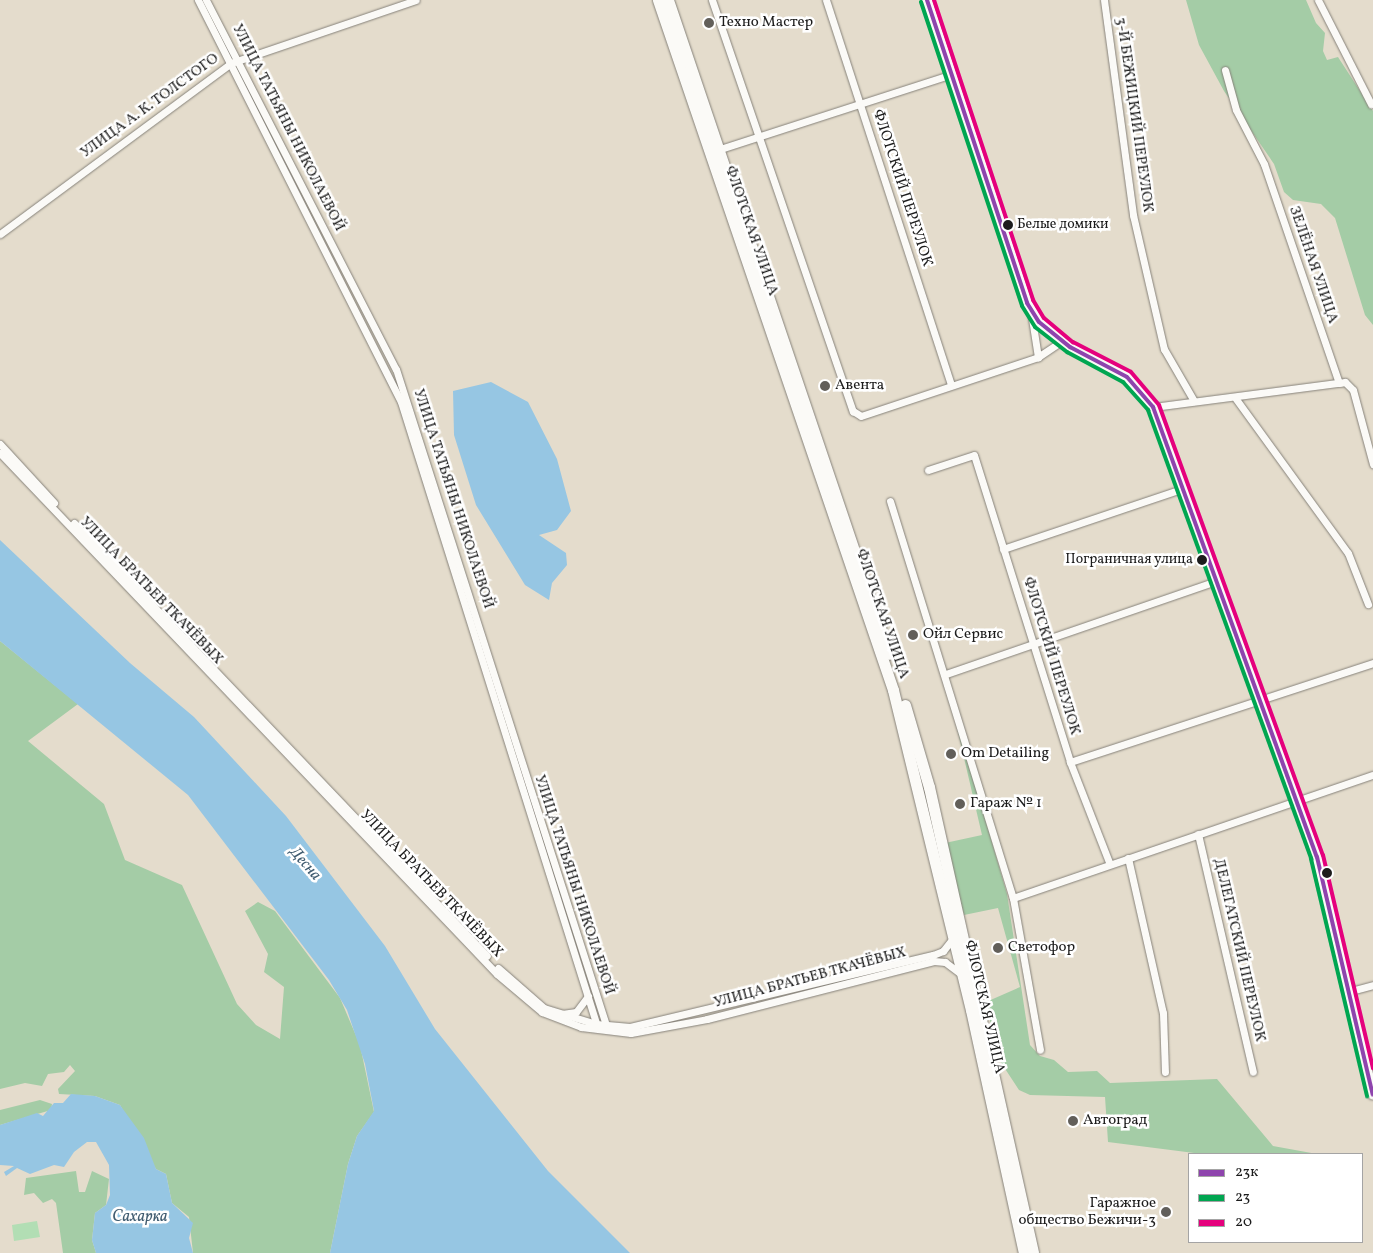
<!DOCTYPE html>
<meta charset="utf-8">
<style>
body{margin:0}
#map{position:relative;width:1373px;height:1253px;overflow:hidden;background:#e4dccc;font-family:Vollkorn,serif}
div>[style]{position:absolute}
.green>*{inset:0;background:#b2deb4}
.forest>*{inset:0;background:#a4cca6}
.water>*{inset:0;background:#96c6e3}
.roads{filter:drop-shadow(0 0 1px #86827a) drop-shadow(0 0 1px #86827a)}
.street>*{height:7px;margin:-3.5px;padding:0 3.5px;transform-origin:3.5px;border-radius:3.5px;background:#fbfaf7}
.secondary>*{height:10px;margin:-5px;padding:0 5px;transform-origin:5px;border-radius:5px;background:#fbfaf7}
.primary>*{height:11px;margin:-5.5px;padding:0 5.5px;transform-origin:5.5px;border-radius:5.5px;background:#fbfaf7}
.bus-1>*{height:4px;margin:-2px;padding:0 2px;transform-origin:2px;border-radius:2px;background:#8e44ad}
.bus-2>*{height:4px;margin:-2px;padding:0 2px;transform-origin:2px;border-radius:2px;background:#00a651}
.bus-3>*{height:4px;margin:-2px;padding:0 2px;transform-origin:2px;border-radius:2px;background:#e5007d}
.dots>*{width:14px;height:14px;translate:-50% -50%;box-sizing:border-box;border:2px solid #fff;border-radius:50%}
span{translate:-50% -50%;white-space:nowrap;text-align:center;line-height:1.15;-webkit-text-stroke:5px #fff;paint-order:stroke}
.bus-label{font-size:14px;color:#1c1c1c}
.left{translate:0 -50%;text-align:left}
.right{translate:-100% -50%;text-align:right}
.poi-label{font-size:15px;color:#1c1c1c}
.street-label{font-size:15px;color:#1c1c1c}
.water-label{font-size:16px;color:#405c70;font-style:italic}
.legend{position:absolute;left:1188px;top:1153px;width:175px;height:90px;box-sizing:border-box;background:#fff;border:1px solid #a4a4a4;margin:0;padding:6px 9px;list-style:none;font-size:15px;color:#1c1c1c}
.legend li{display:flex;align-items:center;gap:10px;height:25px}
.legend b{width:25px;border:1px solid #a4a4a4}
</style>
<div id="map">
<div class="green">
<i style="clip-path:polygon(37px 1221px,40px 1237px,14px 1241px,12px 1225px)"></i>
</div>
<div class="forest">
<i style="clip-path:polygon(1186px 0,1306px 0,1316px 23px,1325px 33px,1323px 51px,1327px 60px,1338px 57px,1373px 111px,1373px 325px,1365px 315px,1335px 218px,1321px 204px,1293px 200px,1284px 192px,1274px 164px,1224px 91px,1199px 45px)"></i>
<i style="clip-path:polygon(0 641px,78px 704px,28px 741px,104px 804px,125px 860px,182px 885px,237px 1004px,256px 1025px,280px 1039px,284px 987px,264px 972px,268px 954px,245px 911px,258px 902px,275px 911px,340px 998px,360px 1045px,374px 1112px,357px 1136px,348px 1164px,330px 1253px,193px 1253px,189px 1217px,172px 1203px,166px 1174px,156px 1169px,120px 1105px,95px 1096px,59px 1094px,58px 1089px,75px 1071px,70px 1065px,64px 1072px,48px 1074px,42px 1086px,25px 1083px,0 1089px)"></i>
<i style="clip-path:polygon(950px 698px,1007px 894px,1030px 1045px,1040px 1056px,1054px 1060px,1068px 1072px,1097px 1071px,1110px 1083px,1217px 1079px,1273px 1146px,1317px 1154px,1202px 1154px,1108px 1142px,1105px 1097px,1030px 1095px,1019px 1090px,998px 1058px,986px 1002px,1020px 987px,998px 908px,964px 915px,945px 843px,982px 835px)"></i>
<i style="clip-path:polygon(40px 1100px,52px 1104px,51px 1110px,0 1125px,0 1110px)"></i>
<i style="clip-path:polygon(76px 1171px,79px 1192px,85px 1192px,92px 1171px,109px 1179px,106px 1205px,95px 1213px,92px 1240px,96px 1253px,63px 1253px,56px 1203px,52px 1199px,43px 1203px,34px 1193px,24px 1195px,26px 1178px)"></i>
</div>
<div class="water">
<i style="clip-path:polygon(491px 382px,528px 402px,557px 459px,571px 511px,557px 530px,539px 535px,566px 553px,567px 565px,552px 583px,549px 600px,525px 585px,476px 505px,454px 435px,453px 391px)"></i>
<i style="clip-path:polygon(0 540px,130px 663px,194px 717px,286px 816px,385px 946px,435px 1029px,548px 1171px,630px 1253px,330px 1253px,348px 1164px,357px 1136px,374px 1111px,365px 1064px,347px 1010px,329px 980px,188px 795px,0 641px)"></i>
<i style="clip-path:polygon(71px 1094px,95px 1096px,120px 1105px,144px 1138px,156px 1169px,166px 1174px,172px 1203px,193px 1223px,189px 1238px,193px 1253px,96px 1253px,92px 1240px,95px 1213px,106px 1205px,110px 1195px,109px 1165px,96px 1142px,87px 1142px,74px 1152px,64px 1167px,54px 1165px,30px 1174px,17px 1168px,6px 1176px,4px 1172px,14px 1166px,0 1165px,0 1125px,37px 1113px,43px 1116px,54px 1103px,63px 1103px)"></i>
</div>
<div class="roads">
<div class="street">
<i style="left:198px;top:0;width:450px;rotate:63.2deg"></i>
<i style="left:401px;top:402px;width:654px;rotate:72.56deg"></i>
<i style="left:206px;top:0;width:415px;rotate:62.8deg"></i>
<i style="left:396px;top:369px;width:692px;rotate:72.25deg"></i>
<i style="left:712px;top:0;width:435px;rotate:71.1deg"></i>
<i style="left:853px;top:411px;width:9px;rotate:32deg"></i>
<i style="left:861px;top:416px;width:187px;rotate:-18.4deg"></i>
<i style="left:826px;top:0;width:405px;rotate:72deg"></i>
<i style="left:1104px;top:0;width:217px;rotate:82.3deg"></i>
<i style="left:1133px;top:215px;width:138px;rotate:77deg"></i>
<i style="left:1164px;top:349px;width:60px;rotate:60deg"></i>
<i style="left:1318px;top:0;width:117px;rotate:63deg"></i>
<i style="left:1225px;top:70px;width:41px;rotate:74.6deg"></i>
<i style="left:1236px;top:110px;width:61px;rotate:62.6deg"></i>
<i style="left:1264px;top:164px;width:231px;rotate:71.1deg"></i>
<i style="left:1339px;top:383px;width:6px;rotate:-9deg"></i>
<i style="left:1345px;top:382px;width:11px;rotate:45deg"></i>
<i style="left:1353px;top:390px;width:77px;rotate:74.9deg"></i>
<i style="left:717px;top:150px;width:247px;rotate:-17.9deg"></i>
<i style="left:0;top:234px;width:287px;rotate:-36.5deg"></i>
<i style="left:231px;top:63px;width:195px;rotate:-18.8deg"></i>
<i style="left:1031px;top:312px;width:46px;rotate:81.2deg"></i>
<i style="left:1038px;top:357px;width:29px;rotate:-34deg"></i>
<i style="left:1236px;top:399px;width:190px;rotate:54deg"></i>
<i style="left:1348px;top:553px;width:55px;rotate:68.6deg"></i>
<i style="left:1153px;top:407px;width:188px;rotate:-7.4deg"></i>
<i style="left:0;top:444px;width:80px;rotate:47.5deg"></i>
<i style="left:0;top:453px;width:720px;rotate:46.35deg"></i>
<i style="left:497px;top:974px;width:59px;rotate:40.2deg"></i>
<i style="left:542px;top:1012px;width:42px;rotate:21deg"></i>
<i style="left:581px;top:1027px;width:50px;rotate:6.8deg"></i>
<i style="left:631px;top:1033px;width:77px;rotate:-10.4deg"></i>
<i style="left:707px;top:1019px;width:234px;rotate:-14.3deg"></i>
<i style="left:934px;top:961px;width:11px;rotate:5deg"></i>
<i style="left:945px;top:962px;width:20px;rotate:37deg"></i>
<i style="left:928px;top:470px;width:48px;rotate:-18.1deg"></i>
<i style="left:974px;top:455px;width:322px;rotate:72.6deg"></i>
<i style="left:1070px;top:762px;width:107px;rotate:68.7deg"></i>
<i style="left:890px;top:501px;width:416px;rotate:72.8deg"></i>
<i style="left:1013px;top:898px;width:154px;rotate:79.9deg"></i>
<i style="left:74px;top:523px;width:598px;rotate:46.35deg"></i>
<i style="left:1003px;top:549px;width:191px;rotate:-18.6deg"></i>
<i style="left:946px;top:674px;width:286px;rotate:-19deg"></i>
<i style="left:1070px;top:762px;width:319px;rotate:-18.1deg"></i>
<i style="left:1198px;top:834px;width:244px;rotate:77deg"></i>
<i style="left:1128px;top:858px;width:159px;rotate:77.3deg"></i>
<i style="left:1163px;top:1013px;width:59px;rotate:88.1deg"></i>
<i style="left:1013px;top:898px;width:380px;rotate:-18.9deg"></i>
<i style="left:498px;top:968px;width:61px;rotate:41deg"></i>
<i style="left:544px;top:1008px;width:54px;rotate:17.1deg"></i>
<i style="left:596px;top:1024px;width:34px;rotate:5deg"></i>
<i style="left:630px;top:1027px;width:311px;rotate:-13.4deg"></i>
<i style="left:933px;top:955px;width:11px;rotate:-22deg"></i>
<i style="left:943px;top:951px;width:16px;rotate:-52deg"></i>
<i style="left:1351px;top:991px;width:23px;rotate:-15deg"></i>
<i style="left:562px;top:1014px;width:14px;rotate:-8deg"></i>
<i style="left:576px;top:1012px;width:20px;rotate:-53deg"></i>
</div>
<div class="secondary">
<i style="left:927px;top:0;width:319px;rotate:71.7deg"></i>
<i style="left:1027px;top:303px;width:22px;rotate:58deg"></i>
<i style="left:1039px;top:322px;width:40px;rotate:39deg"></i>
<i style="left:1070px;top:347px;width:64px;rotate:27.8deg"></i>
<i style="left:1127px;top:377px;width:40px;rotate:49deg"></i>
<i style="left:1153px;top:407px;width:479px;rotate:70deg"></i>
<i style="left:1317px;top:857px;width:244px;rotate:76.8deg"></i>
</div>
<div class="primary">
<i style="left:658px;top:0;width:729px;rotate:71.19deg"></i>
<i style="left:893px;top:690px;width:329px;rotate:76.3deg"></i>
<i style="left:971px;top:1010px;width:249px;rotate:77.7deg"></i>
<i style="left:668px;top:0;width:690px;rotate:71.33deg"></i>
<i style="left:905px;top:705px;width:85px;rotate:73.7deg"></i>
<i style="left:929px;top:787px;width:477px;rotate:77.4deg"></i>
</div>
</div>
<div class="bus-1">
<i style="left:927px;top:0;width:319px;rotate:71.7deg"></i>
<i style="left:1027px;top:303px;width:22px;rotate:58deg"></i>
<i style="left:1039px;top:322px;width:40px;rotate:39deg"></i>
<i style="left:1070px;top:347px;width:64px;rotate:27.8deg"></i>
<i style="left:1127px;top:377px;width:40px;rotate:49deg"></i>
<i style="left:1153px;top:407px;width:479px;rotate:70deg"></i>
<i style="left:1317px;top:857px;width:244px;rotate:76.8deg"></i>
</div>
<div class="bus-2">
<i style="left:921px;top:2px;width:320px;rotate:71.6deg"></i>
<i style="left:1022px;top:306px;width:25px;rotate:58deg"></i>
<i style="left:1035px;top:327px;width:41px;rotate:38deg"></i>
<i style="left:1067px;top:352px;width:64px;rotate:28.2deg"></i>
<i style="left:1123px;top:382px;width:38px;rotate:48deg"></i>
<i style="left:1148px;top:410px;width:478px;rotate:70deg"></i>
<i style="left:1311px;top:859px;width:244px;rotate:76.7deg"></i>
</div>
<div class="bus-3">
<i style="left:934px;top:0;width:316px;rotate:71.7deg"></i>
<i style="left:1033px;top:300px;width:21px;rotate:59deg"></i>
<i style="left:1044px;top:318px;width:38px;rotate:40deg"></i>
<i style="left:1073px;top:342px;width:65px;rotate:27.3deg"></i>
<i style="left:1131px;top:372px;width:43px;rotate:49.7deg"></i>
<i style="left:1159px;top:405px;width:479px;rotate:70deg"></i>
<i style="left:1323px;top:855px;width:219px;rotate:76.8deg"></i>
</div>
<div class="dots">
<i style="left:709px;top:23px;background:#625f5a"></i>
<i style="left:1008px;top:225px;background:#1c1c1c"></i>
<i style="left:825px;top:386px;background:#625f5a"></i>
<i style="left:1202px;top:560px;background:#1c1c1c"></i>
<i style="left:913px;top:635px;background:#625f5a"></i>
<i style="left:951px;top:754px;background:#625f5a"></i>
<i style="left:960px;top:804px;background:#625f5a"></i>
<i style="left:1327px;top:873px;background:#1c1c1c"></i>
<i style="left:998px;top:948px;background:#625f5a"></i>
<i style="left:1073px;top:1121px;background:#625f5a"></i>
<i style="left:1166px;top:1212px;background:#625f5a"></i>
</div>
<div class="bus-label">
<span class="left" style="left:1017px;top:225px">Белые домики</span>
<span class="right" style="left:1193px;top:560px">Пограничная улица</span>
</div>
<div class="poi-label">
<span class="left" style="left:719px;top:23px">Техно Мастер</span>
<span class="left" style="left:835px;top:386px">Авента</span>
<span class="left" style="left:923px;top:635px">Ойл Сервис</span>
<span class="left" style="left:961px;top:754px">Om Detailing</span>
<span class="left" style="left:970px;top:804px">Гараж № 1</span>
<span class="left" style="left:1008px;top:948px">Светофор</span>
<span class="left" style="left:1083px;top:1121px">Автоград</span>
<span class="right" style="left:1156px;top:1212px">Гаражное<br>общество Бежичи-3</span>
</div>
<div class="street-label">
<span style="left:150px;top:106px;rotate:-36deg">УЛИЦА А. К. ТОЛСТОГО</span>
<span style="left:1134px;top:115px;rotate:82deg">3-Й БЕЖИЦКИЙ ПЕРЕУЛОК</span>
<span style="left:288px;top:128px;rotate:63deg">УЛИЦА ТАТЬЯНЫ НИКОЛАЕВОЙ</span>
<span style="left:902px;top:188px;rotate:72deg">ФЛОТСКИЙ ПЕРЕУЛОК</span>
<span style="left:751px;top:231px;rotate:71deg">ФЛОТСКАЯ УЛИЦА</span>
<span style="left:1313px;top:265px;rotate:71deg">ЗЕЛЁНАЯ УЛИЦА</span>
<span style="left:453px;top:499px;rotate:72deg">УЛИЦА ТАТЬЯНЫ НИКОЛАЕВОЙ</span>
<span style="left:151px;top:591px;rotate:46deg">УЛИЦА БРАТЬЕВ ТКАЧЁВЫХ</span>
<span style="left:882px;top:614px;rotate:71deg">ФЛОТСКАЯ УЛИЦА</span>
<span style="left:1051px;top:656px;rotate:73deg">ФЛОТСКИЙ ПЕРЕУЛОК</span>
<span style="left:431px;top:884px;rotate:46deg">УЛИЦА БРАТЬЕВ ТКАЧЁВЫХ</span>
<span style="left:574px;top:885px;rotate:72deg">УЛИЦА ТАТЬЯНЫ НИКОЛАЕВОЙ</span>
<span style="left:1239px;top:950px;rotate:77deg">ДЕЛЕГАТСКИЙ ПЕРЕУЛОК</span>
<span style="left:810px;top:978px;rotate:-15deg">УЛИЦА БРАТЬЕВ ТКАЧЁВЫХ</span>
<span style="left:984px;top:1007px;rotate:77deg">ФЛОТСКАЯ УЛИЦА</span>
</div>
<div class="water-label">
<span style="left:305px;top:864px;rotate:49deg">Десна</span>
<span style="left:140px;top:1217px">Сахарка</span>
</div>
<ul class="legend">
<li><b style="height:6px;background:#8e44ad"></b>23к</li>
<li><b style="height:6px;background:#00a651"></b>23</li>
<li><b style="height:6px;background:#e5007d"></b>20</li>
</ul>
</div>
